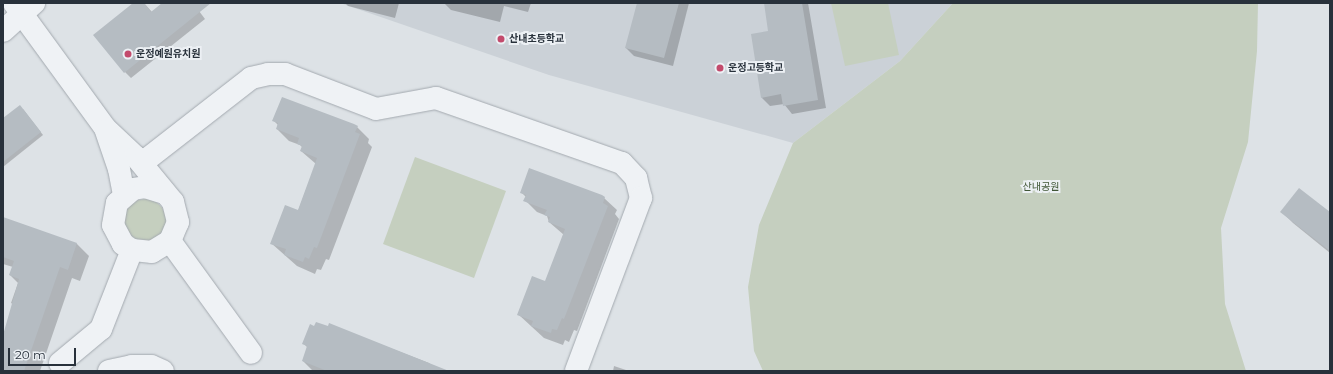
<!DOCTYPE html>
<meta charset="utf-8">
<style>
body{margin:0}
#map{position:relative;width:1333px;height:374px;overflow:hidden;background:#dde2e6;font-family:Montserrat,"Noto Sans KR",sans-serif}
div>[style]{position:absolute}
.built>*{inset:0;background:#cbd1d7}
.green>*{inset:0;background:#c5cfbf}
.round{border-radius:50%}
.shadow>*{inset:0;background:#0003}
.building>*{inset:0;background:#b5bcc2}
.roads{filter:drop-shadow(0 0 1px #a3a9af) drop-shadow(0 0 1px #a3a9af)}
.minor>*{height:22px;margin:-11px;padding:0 11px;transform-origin:11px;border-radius:11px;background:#eff2f5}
.dots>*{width:11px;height:11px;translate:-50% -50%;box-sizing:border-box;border:2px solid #ecf0f4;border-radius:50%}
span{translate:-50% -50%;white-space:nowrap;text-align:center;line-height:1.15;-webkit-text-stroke:4px #ecf0f4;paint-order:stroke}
.poi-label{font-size:10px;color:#28313b;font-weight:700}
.left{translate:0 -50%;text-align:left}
.park-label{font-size:10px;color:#405636}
.frame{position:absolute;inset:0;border:4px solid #28313b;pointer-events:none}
.scale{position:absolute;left:8px;top:348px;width:68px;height:18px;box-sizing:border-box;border:2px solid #28313b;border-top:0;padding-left:5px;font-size:12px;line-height:14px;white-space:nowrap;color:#28313b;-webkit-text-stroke:3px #ecf0f4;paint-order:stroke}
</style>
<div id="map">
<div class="built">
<i style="clip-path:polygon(340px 3px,953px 3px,900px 61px,793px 143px,549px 75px)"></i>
</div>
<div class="green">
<i style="clip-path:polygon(831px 3px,888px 3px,899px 55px,845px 66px)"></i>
<i style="clip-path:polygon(953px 3px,1258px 3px,1257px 51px,1248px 142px,1221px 228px,1225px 304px,1246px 371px,763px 371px,754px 351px,748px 287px,759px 225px,793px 143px,900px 61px)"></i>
<i style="clip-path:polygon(415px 157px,506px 191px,474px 278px,383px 244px)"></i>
<i class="round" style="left:124px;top:199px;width:42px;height:42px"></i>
</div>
<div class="shadow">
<i style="clip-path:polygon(135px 3px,144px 3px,152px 12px,164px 3px,193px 3px,205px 19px,131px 78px,125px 72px)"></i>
<i style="clip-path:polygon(345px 3px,399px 3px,395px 18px,348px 6px)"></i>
<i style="clip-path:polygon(444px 3px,531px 3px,528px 12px,504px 6px,500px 22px,451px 10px)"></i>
<i style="clip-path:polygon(638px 3px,689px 3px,673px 66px,634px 56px,626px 48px)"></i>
<i style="clip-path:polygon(765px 3px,808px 3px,826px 108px,792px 114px,784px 104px,770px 106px,762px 98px,770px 32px)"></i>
<i style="clip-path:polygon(23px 109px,43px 135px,3px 167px,3px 119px)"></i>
<i style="clip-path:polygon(274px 121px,357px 127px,369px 139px,368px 143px,372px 147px,329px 260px,326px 259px,321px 270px,317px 269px,315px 274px,297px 266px,271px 243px,298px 211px,316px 164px,301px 151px,303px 148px,300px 145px,289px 141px,277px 129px,278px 125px)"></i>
<i style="clip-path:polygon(521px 192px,604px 198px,617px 210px,615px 214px,619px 219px,577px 331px,574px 330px,569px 342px,565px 340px,563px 345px,544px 338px,519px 315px,546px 282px,564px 235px,549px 222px,547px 216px,537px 212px,525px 200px,526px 197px)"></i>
<i style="clip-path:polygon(1281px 211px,1330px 213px,1330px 253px,1293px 223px)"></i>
<i style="clip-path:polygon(3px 218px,77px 244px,89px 256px,80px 281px,72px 278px,40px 371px,3px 371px,3px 338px,14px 305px,11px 303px,18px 283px,10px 275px,13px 267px,3px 264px)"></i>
<i style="clip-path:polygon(330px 325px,429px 363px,437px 371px,313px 371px,303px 361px,308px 348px,304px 344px)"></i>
<i style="clip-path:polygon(614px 366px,629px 371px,613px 371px)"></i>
</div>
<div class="building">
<i style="clip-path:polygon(133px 3px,144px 3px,151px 12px,162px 3px,211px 3px,124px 73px,93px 35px)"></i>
<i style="clip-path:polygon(637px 3px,679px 3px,664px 58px,625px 48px)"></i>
<i style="clip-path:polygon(764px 3px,802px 3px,818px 100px,783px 106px,781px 94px,761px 98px,751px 34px,768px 31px)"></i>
<i style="clip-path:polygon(282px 97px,354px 124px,358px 126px,355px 132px,360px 134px,317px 248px,314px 247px,309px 259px,305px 257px,303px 262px,284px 255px,286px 249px,270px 244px,285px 205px,298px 210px,317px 158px,300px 151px,302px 146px,297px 144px,299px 138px,276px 129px,278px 123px,272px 121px)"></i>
<i style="clip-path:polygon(20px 105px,41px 132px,3px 162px,3px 118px)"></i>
<i style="clip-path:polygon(529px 168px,602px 195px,605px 197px,603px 203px,608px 206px,564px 319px,562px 318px,557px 330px,552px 329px,551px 333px,531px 326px,533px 321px,517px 315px,532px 276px,545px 281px,565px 229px,548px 222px,550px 217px,544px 215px,547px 210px,523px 201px,526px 195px,520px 193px)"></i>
<i style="clip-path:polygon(1299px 188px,1330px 212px,1330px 251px,1280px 212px)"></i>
<i style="clip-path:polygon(3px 217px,77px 243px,68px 270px,60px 267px,24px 371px,3px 371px,3px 335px,19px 279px,9px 275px,14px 261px,3px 257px)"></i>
<i style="clip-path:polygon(316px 322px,328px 326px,329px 323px,449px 371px,327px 371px,302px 361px,307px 346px,302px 344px,310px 324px,314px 326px)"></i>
</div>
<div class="roads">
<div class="minor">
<i style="left:14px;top:3px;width:155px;rotate:53.9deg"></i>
<i style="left:105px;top:128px;width:42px;rotate:43.1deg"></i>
<i style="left:136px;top:157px;width:58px;rotate:50.6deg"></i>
<i style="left:173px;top:202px;width:21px;rotate:76deg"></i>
<i style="left:178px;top:222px;width:21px;rotate:113deg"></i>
<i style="left:170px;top:241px;width:21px;rotate:149deg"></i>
<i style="left:152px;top:252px;width:20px;rotate:-174deg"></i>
<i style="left:132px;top:250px;width:11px;rotate:-146deg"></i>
<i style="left:123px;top:244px;width:21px;rotate:-118deg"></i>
<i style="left:113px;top:225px;width:22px;rotate:-80deg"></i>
<i style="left:117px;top:203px;width:21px;rotate:-41deg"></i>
<i style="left:133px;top:189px;width:12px;rotate:-9deg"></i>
<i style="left:145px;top:187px;width:21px;rotate:17deg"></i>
<i style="left:3px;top:31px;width:42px;rotate:-42.1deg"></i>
<i style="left:106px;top:131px;width:40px;rotate:71.1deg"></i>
<i style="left:119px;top:169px;width:25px;rotate:79deg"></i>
<i style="left:142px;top:163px;width:138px;rotate:-37.9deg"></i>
<i style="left:251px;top:78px;width:17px;rotate:-13deg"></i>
<i style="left:268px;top:74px;width:17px"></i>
<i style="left:285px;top:74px;width:97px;rotate:21deg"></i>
<i style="left:376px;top:109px;width:61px;rotate:-10.4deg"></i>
<i style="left:436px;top:98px;width:197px;rotate:19.3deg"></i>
<i style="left:622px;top:163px;width:21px;rotate:47deg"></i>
<i style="left:636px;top:178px;width:21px;rotate:76deg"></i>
<i style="left:641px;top:198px;width:185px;rotate:110.6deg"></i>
<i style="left:170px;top:241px;width:138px;rotate:54.1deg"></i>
<i style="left:60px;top:363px;width:53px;rotate:-39.7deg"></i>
<i style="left:101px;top:329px;width:85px;rotate:-68.6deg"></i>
<i style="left:109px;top:371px;width:24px;rotate:-12deg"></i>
<i style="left:132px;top:366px;width:19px"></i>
<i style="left:151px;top:366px;width:13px;rotate:23deg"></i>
</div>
</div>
<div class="dots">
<i style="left:501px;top:39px;background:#c34a6c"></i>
<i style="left:128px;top:54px;background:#c34a6c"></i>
<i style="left:720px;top:68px;background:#c34a6c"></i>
</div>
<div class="poi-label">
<span class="left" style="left:509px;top:39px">산내초등학교</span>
<span class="left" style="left:136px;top:54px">운정예원유치원</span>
<span class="left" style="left:728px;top:68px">운정고등학교</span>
</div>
<div class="park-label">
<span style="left:1041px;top:187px">산내공원</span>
</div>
<div class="frame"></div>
<div class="scale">20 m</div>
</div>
